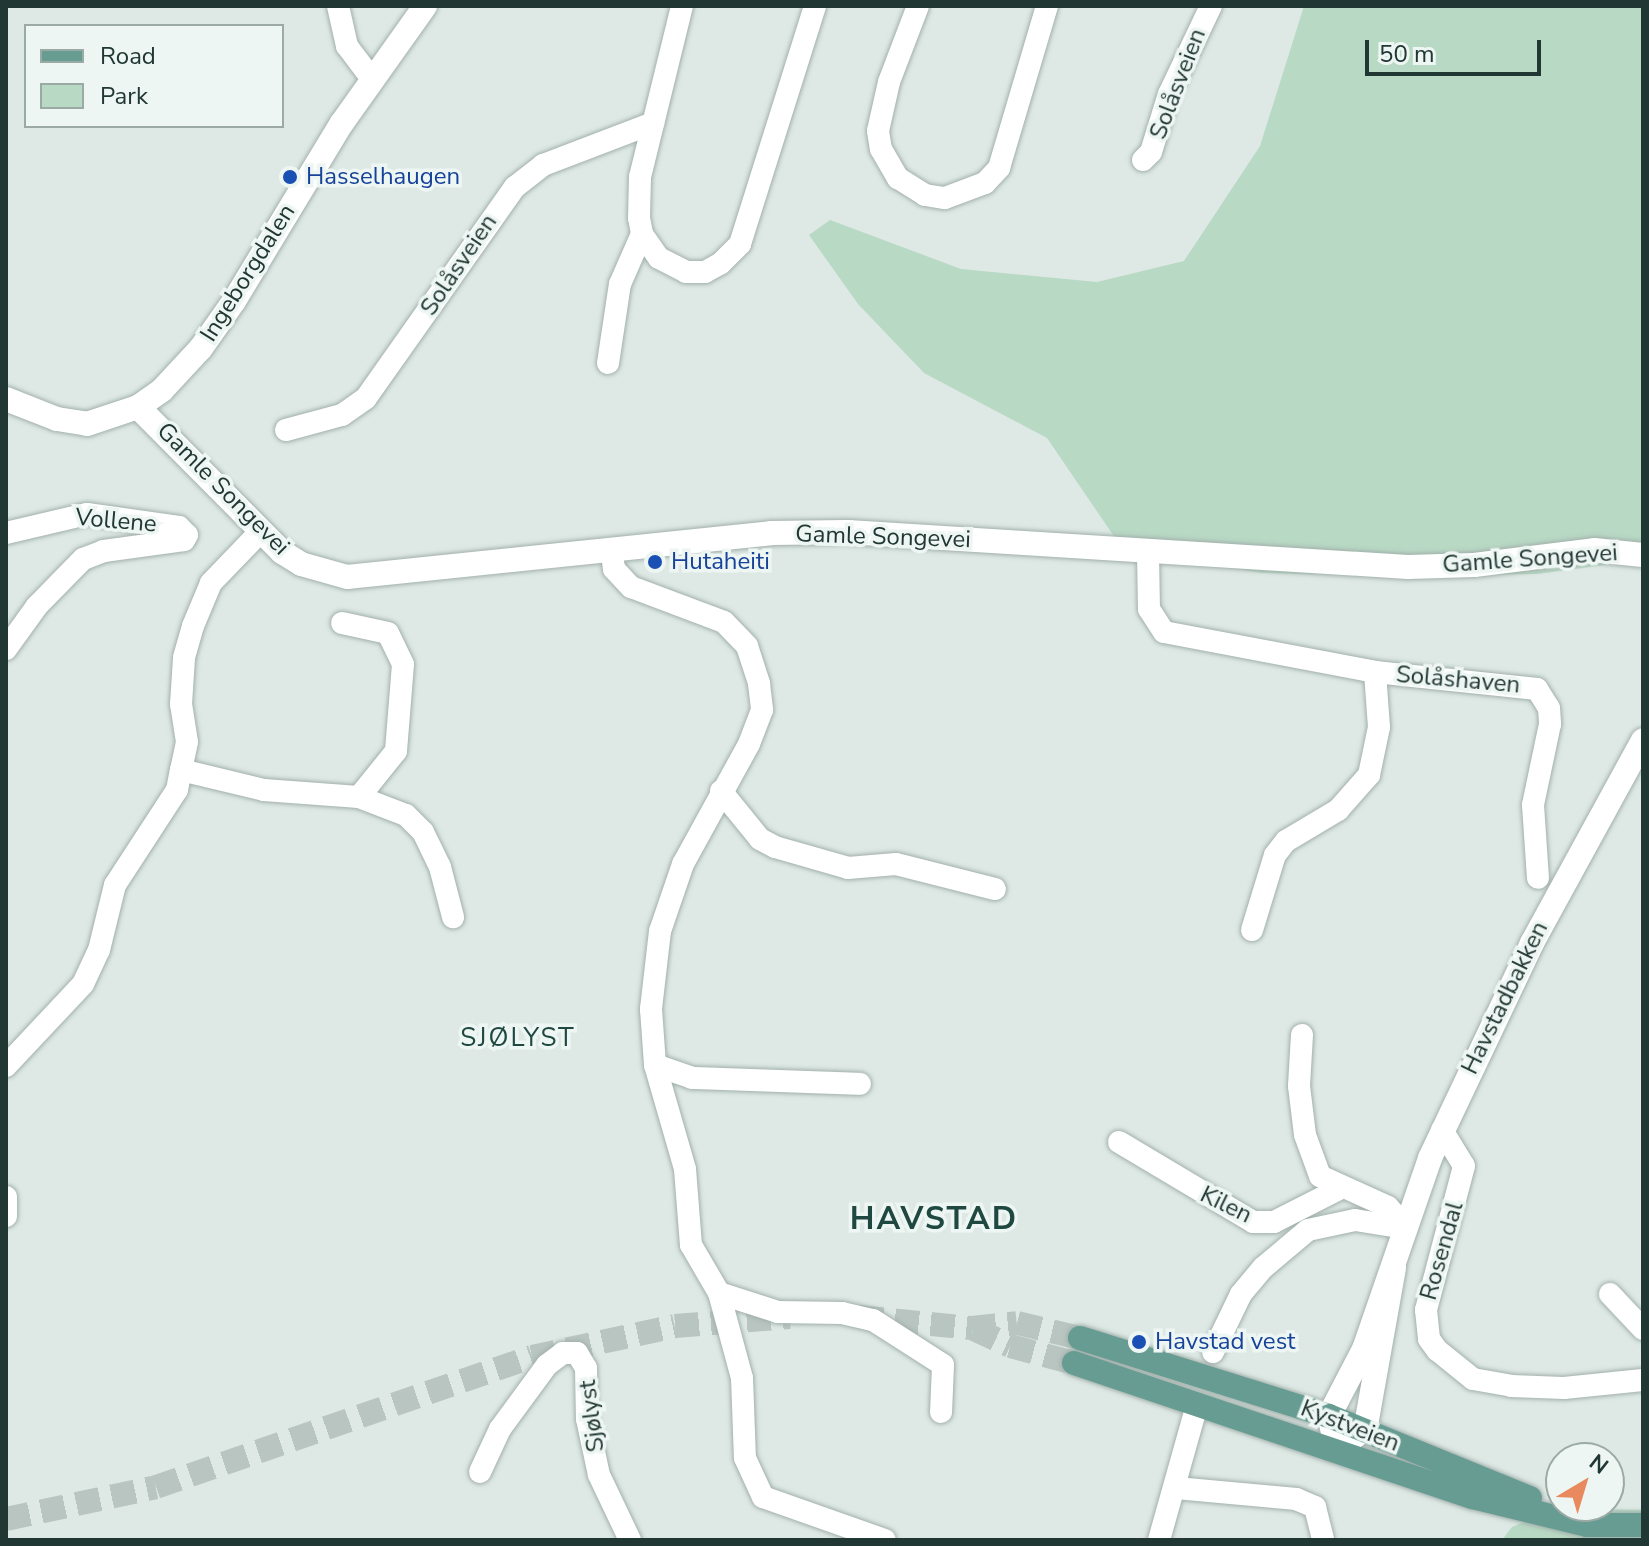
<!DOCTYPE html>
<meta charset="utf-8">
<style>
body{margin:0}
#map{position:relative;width:1649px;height:1546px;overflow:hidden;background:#dee9e5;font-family:"Nunito Sans",sans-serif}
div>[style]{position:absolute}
.green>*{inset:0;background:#b8d9c4}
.primary-tunnel>*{height:24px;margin-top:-12px;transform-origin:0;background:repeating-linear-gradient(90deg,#b8c5c1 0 24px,transparent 0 36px)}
.roads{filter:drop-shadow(0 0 2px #a2b0ac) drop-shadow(0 0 2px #a2b0ac)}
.street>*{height:22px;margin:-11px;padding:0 11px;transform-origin:11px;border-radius:11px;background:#fff}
.secondary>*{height:24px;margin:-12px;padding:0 12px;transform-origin:12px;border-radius:12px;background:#fff}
.primary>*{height:24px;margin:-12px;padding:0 12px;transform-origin:12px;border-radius:12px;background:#669c92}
.dots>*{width:22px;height:22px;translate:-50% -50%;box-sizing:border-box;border:4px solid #eef6f3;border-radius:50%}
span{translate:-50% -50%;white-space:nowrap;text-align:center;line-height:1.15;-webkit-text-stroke:7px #eef6f3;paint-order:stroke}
.street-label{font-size:24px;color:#213733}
.transit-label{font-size:24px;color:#164399}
.left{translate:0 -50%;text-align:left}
.neighbourhood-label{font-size:26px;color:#1f4841;letter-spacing:2px}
.district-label{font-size:32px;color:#1f4841;font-weight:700;letter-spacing:2px}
.frame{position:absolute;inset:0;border:8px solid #213733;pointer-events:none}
.legend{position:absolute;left:24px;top:24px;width:260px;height:104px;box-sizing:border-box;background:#eef6f3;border:2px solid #9caaa6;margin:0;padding:10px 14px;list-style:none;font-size:24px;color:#213733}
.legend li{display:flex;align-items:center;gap:16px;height:40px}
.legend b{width:40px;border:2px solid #9caaa6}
.north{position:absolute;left:1545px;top:1442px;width:80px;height:80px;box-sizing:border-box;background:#eef6f3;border:2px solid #9caaa6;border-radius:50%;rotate:38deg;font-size:22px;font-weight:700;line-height:32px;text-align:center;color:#213733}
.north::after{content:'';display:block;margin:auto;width:28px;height:36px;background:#e88a5d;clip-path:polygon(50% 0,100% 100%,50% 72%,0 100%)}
.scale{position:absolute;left:1365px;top:40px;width:176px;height:36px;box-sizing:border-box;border:4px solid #213733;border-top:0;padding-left:10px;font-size:24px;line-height:28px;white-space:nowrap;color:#213733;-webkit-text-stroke:6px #eef6f3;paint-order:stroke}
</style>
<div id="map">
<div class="green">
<i style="clip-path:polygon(1304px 6px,1643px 6px,1643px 560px,1537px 574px,1397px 576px,1262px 573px,1124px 551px,1047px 438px,924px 373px,858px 304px,809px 235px,830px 220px,961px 269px,1097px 282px,1184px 261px,1260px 146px)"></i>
<i style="clip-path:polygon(1557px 1508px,1643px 1510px,1643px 1540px,1502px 1540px,1512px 1527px)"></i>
</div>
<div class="primary-tunnel">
<i style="left:859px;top:1317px;width:114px;rotate:5.6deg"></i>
<i style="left:972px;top:1328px;width:45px;rotate:-6.3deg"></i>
<i style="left:1017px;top:1323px;width:65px;rotate:13.4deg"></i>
<i style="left:974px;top:1329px;width:40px;rotate:25deg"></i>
<i style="left:1010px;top:1346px;width:66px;rotate:14.9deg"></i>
<i style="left:6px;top:1519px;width:153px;rotate:-12deg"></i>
<i style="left:156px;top:1487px;width:398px;rotate:-19.1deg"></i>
<i style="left:532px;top:1357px;width:146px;rotate:-12.2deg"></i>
<i style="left:675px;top:1326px;width:115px;rotate:-4.5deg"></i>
</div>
<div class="roads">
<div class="street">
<i style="left:338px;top:6px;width:41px;rotate:77.3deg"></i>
<i style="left:347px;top:46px;width:40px;rotate:53deg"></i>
<i style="left:682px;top:6px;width:176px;rotate:103.8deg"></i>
<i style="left:640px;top:177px;width:41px;rotate:91.4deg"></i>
<i style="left:639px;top:218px;width:16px;rotate:79deg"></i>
<i style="left:642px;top:234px;width:29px;rotate:55deg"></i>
<i style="left:659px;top:258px;width:30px;rotate:27deg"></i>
<i style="left:686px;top:272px;width:19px"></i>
<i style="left:705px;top:272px;width:18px;rotate:-29deg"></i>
<i style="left:721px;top:263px;width:27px;rotate:-45deg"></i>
<i style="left:740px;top:244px;width:250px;rotate:-72.5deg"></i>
<i style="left:918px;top:6px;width:81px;rotate:110.9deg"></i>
<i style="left:889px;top:82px;width:50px;rotate:102.7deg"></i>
<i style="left:878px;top:131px;width:18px;rotate:81deg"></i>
<i style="left:881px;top:149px;width:34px;rotate:60deg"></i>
<i style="left:898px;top:178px;width:32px;rotate:32deg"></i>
<i style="left:925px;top:195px;width:20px;rotate:9deg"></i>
<i style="left:945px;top:198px;width:43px;rotate:-20.6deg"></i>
<i style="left:985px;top:183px;width:21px;rotate:-47deg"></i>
<i style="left:999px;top:168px;width:169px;rotate:-73.5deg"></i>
<i style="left:1143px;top:160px;width:11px;rotate:-45deg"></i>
<i style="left:1151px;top:152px;width:61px;rotate:-72.8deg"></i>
<i style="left:1169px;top:94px;width:98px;rotate:-64.5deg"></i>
<i style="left:608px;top:363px;width:80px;rotate:-81.4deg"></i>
<i style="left:620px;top:284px;width:55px;rotate:-66.3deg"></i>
<i style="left:286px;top:430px;width:58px;rotate:-15deg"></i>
<i style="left:342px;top:415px;width:29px;rotate:-35deg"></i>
<i style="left:366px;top:398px;width:258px;rotate:-54.8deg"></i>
<i style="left:515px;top:187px;width:36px;rotate:-38deg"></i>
<i style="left:543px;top:165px;width:118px;rotate:-20.9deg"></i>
<i style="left:260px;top:532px;width:71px;rotate:133.9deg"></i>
<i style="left:211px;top:583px;width:47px;rotate:112.7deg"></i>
<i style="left:193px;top:626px;width:33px;rotate:106deg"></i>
<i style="left:184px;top:658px;width:46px;rotate:93.7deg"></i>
<i style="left:181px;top:704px;width:38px;rotate:81deg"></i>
<i style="left:187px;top:742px;width:29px;rotate:102deg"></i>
<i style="left:181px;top:770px;width:85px;rotate:13.5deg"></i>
<i style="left:264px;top:790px;width:95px;rotate:4.2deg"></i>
<i style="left:359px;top:797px;width:59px;rotate:-51.2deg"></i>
<i style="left:396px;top:751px;width:87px;rotate:-85.4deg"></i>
<i style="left:403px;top:664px;width:34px;rotate:-116deg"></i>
<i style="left:388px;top:633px;width:47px;rotate:-167.7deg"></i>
<i style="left:6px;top:533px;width:83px;rotate:-13.2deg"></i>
<i style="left:87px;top:514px;width:93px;rotate:8deg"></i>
<i style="left:179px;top:527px;width:11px;rotate:45deg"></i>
<i style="left:187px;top:535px;width:6px;rotate:121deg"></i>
<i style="left:184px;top:540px;width:81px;rotate:172.2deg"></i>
<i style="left:104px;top:551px;width:22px;rotate:159deg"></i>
<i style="left:83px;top:559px;width:66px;rotate:134.4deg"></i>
<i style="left:37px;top:606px;width:53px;rotate:125.8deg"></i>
<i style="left:612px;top:553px;width:16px;rotate:83deg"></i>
<i style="left:614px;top:569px;width:25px;rotate:47deg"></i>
<i style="left:631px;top:587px;width:99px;rotate:20.6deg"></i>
<i style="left:724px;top:622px;width:33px;rotate:46deg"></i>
<i style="left:747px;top:646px;width:40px;rotate:72deg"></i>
<i style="left:759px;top:684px;width:26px;rotate:83deg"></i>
<i style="left:762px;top:710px;width:36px;rotate:111deg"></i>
<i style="left:749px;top:744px;width:137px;rotate:118.8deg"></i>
<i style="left:683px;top:864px;width:71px;rotate:108.9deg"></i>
<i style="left:660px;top:931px;width:79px;rotate:96.6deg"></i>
<i style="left:651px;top:1009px;width:56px;rotate:85.9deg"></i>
<i style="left:655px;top:1065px;width:108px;rotate:73.9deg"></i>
<i style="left:685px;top:1169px;width:76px;rotate:85.5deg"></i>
<i style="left:691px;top:1245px;width:56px;rotate:59.7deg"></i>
<i style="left:719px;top:1293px;width:88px;rotate:74.9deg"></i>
<i style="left:742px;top:1378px;width:80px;rotate:87.9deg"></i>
<i style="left:745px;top:1458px;width:43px;rotate:65.2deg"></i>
<i style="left:763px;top:1497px;width:129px;rotate:19.4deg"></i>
<i style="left:1148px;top:553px;width:56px;rotate:89deg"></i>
<i style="left:1149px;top:609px;width:27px;rotate:57deg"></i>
<i style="left:1164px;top:632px;width:215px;rotate:10.7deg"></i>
<i style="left:1375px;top:672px;width:163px;rotate:6deg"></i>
<i style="left:1537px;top:689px;width:22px;rotate:58deg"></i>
<i style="left:1549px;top:708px;width:16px;rotate:86deg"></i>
<i style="left:1550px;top:724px;width:83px;rotate:101.9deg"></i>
<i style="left:1533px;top:805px;width:73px;rotate:86.1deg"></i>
<i style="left:721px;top:791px;width:62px;rotate:50.9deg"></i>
<i style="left:760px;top:839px;width:17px;rotate:28deg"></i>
<i style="left:775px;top:847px;width:76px;rotate:16deg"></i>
<i style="left:848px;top:868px;width:48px;rotate:-4.8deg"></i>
<i style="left:896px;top:864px;width:102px;rotate:14.2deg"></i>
<i style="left:359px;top:797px;width:50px;rotate:21deg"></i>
<i style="left:406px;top:815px;width:24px;rotate:45deg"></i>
<i style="left:423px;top:832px;width:39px;rotate:64deg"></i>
<i style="left:440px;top:867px;width:52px;rotate:75.4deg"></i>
<i style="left:1252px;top:930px;width:78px;rotate:-73deg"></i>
<i style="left:1275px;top:855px;width:18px;rotate:-52deg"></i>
<i style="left:1286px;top:841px;width:61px;rotate:-30.8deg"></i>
<i style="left:1338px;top:810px;width:47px;rotate:-48.5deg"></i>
<i style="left:1369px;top:775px;width:49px;rotate:-78.2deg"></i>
<i style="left:1379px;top:727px;width:55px;rotate:-94.2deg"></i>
<i style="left:1302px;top:1035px;width:51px;rotate:93.4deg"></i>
<i style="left:1299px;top:1086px;width:49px;rotate:83deg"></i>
<i style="left:1305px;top:1135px;width:44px;rotate:69.9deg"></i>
<i style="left:1320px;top:1176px;width:75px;rotate:24.5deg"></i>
<i style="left:1388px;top:1207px;width:28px;rotate:49deg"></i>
<i style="left:655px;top:1065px;width:39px;rotate:19deg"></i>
<i style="left:692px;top:1078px;width:168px;rotate:2deg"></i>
<i style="left:6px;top:1066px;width:112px;rotate:-46.8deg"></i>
<i style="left:83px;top:984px;width:38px;rotate:-65deg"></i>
<i style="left:99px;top:950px;width:67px;rotate:-76.2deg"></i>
<i style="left:115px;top:885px;width:113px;rotate:-56.9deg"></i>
<i style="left:177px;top:790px;width:20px;rotate:-79deg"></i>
<i style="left:1442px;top:1130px;width:42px;rotate:58.6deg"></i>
<i style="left:1464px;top:1166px;width:149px;rotate:104.8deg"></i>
<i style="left:1426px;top:1310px;width:29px;rotate:84deg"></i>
<i style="left:1429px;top:1339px;width:14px;rotate:54deg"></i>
<i style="left:1437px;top:1350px;width:46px;rotate:38.9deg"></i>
<i style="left:1473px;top:1379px;width:39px;rotate:10deg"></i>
<i style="left:1511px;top:1386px;width:53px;rotate:2.2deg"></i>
<i style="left:1564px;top:1388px;width:79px;rotate:-5.8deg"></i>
<i style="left:1119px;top:1142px;width:156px;rotate:30.8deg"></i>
<i style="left:1253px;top:1222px;width:21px"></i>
<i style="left:1274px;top:1222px;width:73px;rotate:-26.9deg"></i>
<i style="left:6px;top:1197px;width:19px;rotate:90deg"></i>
<i style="left:719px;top:1293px;width:62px;rotate:17.9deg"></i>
<i style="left:778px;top:1312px;width:64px;rotate:0.9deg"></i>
<i style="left:842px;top:1313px;width:32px;rotate:13deg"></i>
<i style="left:873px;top:1320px;width:83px;rotate:32.7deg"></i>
<i style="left:943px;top:1365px;width:47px;rotate:92.4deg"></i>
<i style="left:1610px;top:1294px;width:48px;rotate:46.7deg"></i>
<i style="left:1213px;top:1352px;width:64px;rotate:-64.2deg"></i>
<i style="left:1241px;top:1294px;width:35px;rotate:-50deg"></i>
<i style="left:1264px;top:1267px;width:57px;rotate:-40.1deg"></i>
<i style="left:1308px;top:1230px;width:48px;rotate:-12deg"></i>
<i style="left:1355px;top:1220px;width:52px;rotate:8.9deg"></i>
<i style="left:480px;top:1472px;width:47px;rotate:-65.1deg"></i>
<i style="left:500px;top:1429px;width:79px;rotate:-53.7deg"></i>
<i style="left:547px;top:1365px;width:20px;rotate:-37deg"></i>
<i style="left:563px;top:1353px;width:14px"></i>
<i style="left:577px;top:1353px;width:17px;rotate:59deg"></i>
<i style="left:586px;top:1368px;width:51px;rotate:88.9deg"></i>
<i style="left:587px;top:1419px;width:57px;rotate:77.9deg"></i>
<i style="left:599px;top:1475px;width:72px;rotate:64.5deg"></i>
<i style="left:1176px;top:1488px;width:121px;rotate:5.2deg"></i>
<i style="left:1296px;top:1499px;width:21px;rotate:23deg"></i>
<i style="left:1315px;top:1507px;width:34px;rotate:76deg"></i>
<i style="left:1159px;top:1540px;width:133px;rotate:-74.3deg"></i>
</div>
<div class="secondary">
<i style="left:6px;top:399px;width:55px;rotate:21.4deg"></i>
<i style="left:57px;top:419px;width:30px;rotate:9deg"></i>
<i style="left:87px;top:424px;width:54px;rotate:-18.4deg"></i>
<i style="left:138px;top:407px;width:29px;rotate:-35deg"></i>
<i style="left:162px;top:390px;width:57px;rotate:-47.1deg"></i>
<i style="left:201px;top:348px;width:57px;rotate:-54.9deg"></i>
<i style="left:234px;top:301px;width:208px;rotate:-58.8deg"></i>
<i style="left:342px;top:123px;width:143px;rotate:-54.6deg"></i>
<i style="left:138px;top:407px;width:204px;rotate:45.2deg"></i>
<i style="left:282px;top:552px;width:22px;rotate:32deg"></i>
<i style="left:301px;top:564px;width:48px;rotate:15.8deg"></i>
<i style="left:347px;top:577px;width:426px;rotate:-5.9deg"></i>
<i style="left:771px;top:533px;width:77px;rotate:-0.7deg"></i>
<i style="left:848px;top:532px;width:561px;rotate:3.58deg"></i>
<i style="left:1408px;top:567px;width:66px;rotate:-1.7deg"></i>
<i style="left:1474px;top:565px;width:121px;rotate:-7.1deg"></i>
<i style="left:1594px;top:550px;width:49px;rotate:5.8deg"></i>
<i style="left:1394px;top:1268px;width:153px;rotate:100.1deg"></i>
<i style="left:1367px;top:1419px;width:12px;rotate:110deg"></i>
<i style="left:1363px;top:1430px;width:33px;rotate:142deg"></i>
<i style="left:1337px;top:1450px;width:35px;rotate:-103deg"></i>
<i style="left:1329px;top:1416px;width:76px;rotate:-62.4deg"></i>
<i style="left:1364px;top:1349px;width:202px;rotate:-70.9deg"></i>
<i style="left:1430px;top:1158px;width:238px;rotate:-64.6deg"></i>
<i style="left:1532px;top:943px;width:231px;rotate:-61.3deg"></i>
</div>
<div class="primary">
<i style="left:1080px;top:1338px;width:261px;rotate:17.4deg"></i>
<i style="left:1329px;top:1416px;width:217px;rotate:22.2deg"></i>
<i style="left:1074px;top:1363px;width:421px;rotate:18.6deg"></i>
<i style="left:1473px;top:1497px;width:117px;rotate:13.8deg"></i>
<i style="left:1587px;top:1525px;width:56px"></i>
</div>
</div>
<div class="dots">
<i style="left:290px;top:177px;background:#1a4fb4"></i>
<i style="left:655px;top:562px;background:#1a4fb4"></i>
<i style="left:1139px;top:1342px;background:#1a4fb4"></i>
</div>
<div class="street-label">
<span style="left:1178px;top:84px;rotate:-69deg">Solåsveien</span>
<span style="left:459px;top:265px;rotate:-56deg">Solåsveien</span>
<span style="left:248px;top:273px;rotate:-58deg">Ingeborgdalen</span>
<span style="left:223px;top:489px;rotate:45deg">Gamle Songevei</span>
<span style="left:116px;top:521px;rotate:5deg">Vollene</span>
<span style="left:883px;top:537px;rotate:2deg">Gamle Songevei</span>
<span style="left:1530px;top:559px;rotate:-4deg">Gamle Songevei</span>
<span style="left:1458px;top:680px;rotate:5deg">Solåshaven</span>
<span style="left:1505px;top:998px;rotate:-64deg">Havstadbakken</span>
<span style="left:1226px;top:1205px;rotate:26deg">Kilen</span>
<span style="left:1442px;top:1251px;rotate:-74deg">Rosendal</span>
<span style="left:592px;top:1416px;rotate:-97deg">Sjølyst</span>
<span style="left:1350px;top:1426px;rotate:21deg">Kystveien</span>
</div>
<div class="transit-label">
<span class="left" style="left:306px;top:177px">Hasselhaugen</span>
<span class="left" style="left:671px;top:562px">Hutaheiti</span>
<span class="left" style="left:1155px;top:1342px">Havstad vest</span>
</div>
<div class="neighbourhood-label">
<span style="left:518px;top:1038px">SJØLYST</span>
</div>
<div class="district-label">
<span style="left:934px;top:1219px">HAVSTAD</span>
</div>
<div class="frame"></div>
<ul class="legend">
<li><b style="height:10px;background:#669c92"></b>Road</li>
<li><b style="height:22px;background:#b8d9c4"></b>Park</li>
</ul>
<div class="north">N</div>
<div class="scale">50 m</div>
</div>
